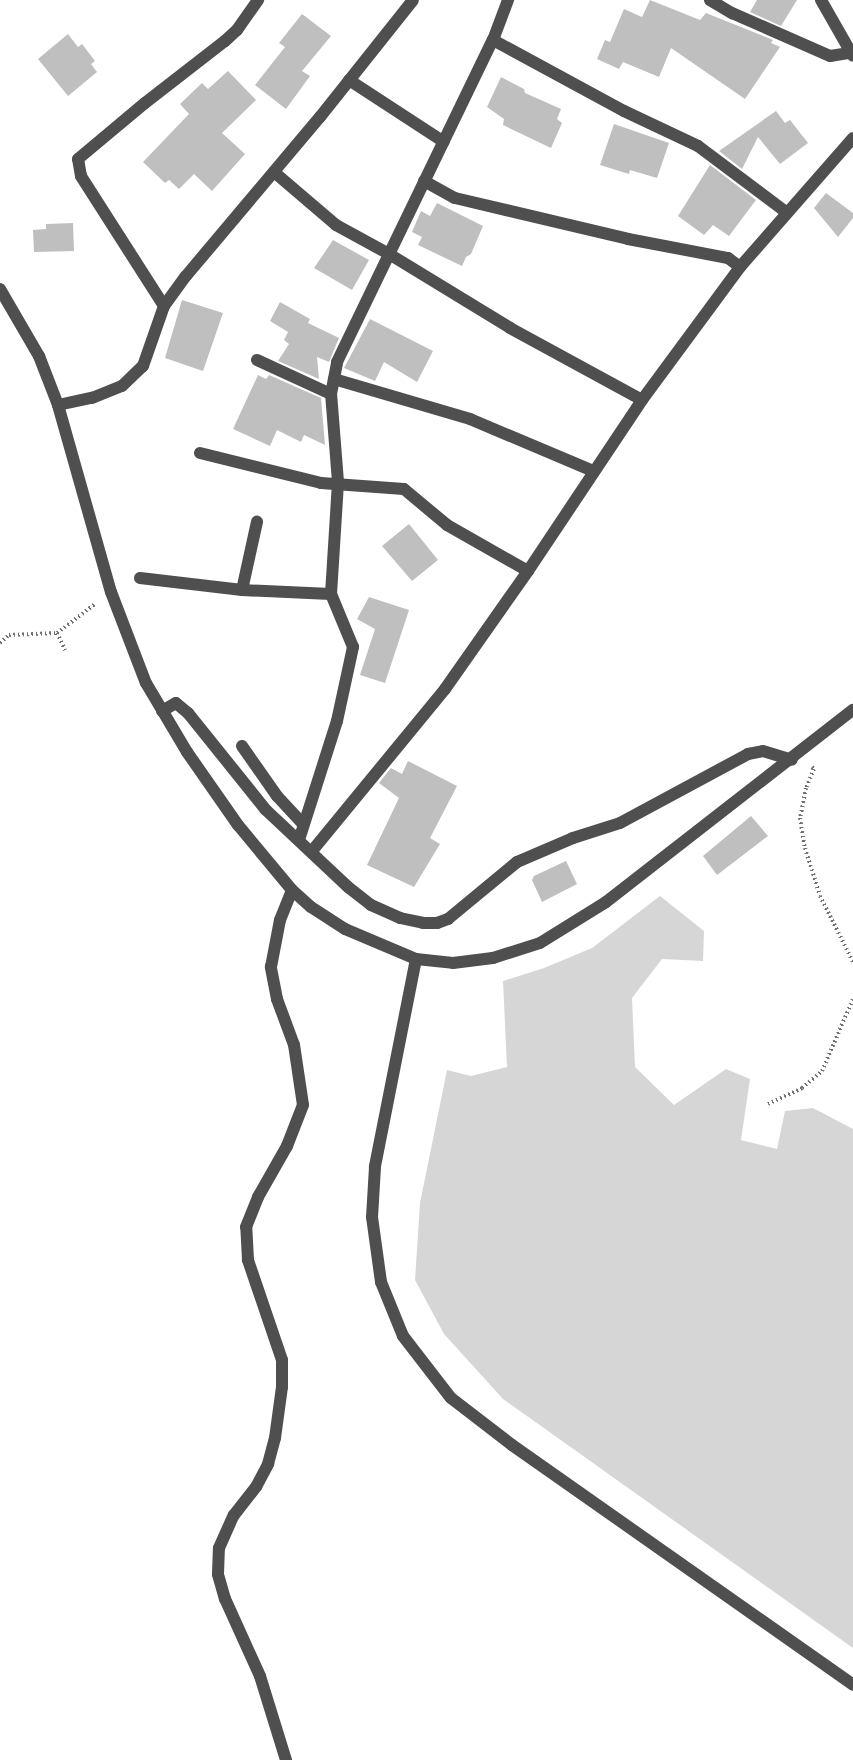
<!DOCTYPE html>
<style>
body{margin:0}
#map{position:relative;width:853px;height:1760px;overflow:hidden;background:#fff;font-family:Inter,sans-serif}
div>[style]{position:absolute}
.green>*{inset:0;background:#d6d6d6}
.building>*{inset:0;background:#bfbfbf}
.path>*{height:4px;margin-top:-2px;transform-origin:0;background:repeating-linear-gradient(90deg,#717171 0 1.5px,transparent 0 4.5px)}
.service>*{height:12px;margin:-6px;padding:0 6px;transform-origin:6px;border-radius:6px;background:#4f4f4f}
.minor>*{height:12px;margin:-6px;padding:0 6px;transform-origin:6px;border-radius:6px;background:#4f4f4f}
.tertiary>*{height:12px;margin:-6px;padding:0 6px;transform-origin:6px;border-radius:6px;background:#4f4f4f}
span{translate:-50% -50%;white-space:nowrap;text-align:center;line-height:1.15;-webkit-text-stroke:4.5px #fff;paint-order:stroke}
</style>
<div id="map">
<div class="green">
<i style="clip-path:polygon(660px 896px,704px 931px,703px 961px,662px 959px,632px 998px,635px 1067px,674px 1105px,726px 1069px,750px 1079px,741px 1140px,777px 1149px,785px 1111px,813px 1108px,853px 1129px,853px 1648px,503px 1399px,444px 1334px,415px 1280px,420px 1203px,447px 1070px,471px 1076px,507px 1067px,503px 981px,544px 968px,592px 948px)"></i>
</div>
<div class="building">
<i style="clip-path:polygon(650px 0,700px 20px,706px 13px,773px 40px,771px 43px,780px 47px,745px 99px,671px 48px,659px 77px,623px 62px,619px 69px,597px 59px,605px 40px,610px 42px,624px 9px,642px 17px)"></i>
<i style="clip-path:polygon(757px 0,797px 0,781px 26px,750px 12px)"></i>
<i style="clip-path:polygon(302px 14px,331px 36px,302px 71px,310px 76px,286px 109px,255px 85px,285px 47px,279px 43px)"></i>
<i style="clip-path:polygon(68px 34px,78px 47px,82px 44px,95px 61px,91px 64px,97px 72px,68px 96px,38px 59px)"></i>
<i style="clip-path:polygon(228px 71px,256px 100px,222px 133px,245px 154px,212px 191px,194px 174px,179px 189px,169px 180px,165px 183px,143px 162px,189px 114px,180px 104px,202px 83px,208px 89px)"></i>
<i style="clip-path:polygon(501px 77px,524px 89px,525px 93px,561px 109px,557px 119px,562px 123px,551px 148px,503px 125px,504px 119px,487px 107px)"></i>
<i style="clip-path:polygon(776px 111px,785px 123px,790px 120px,808px 143px,780px 164px,758px 137px,742px 169px,719px 151px)"></i>
<i style="clip-path:polygon(614px 124px,669px 143px,657px 178px,630px 170px,629px 174px,600px 165px)"></i>
<i style="clip-path:polygon(710px 165px,756px 200px,729px 236px,713px 225px,704px 235px,678px 216px)"></i>
<i style="clip-path:polygon(826px 193px,853px 213px,853px 218px,838px 237px,814px 208px)"></i>
<i style="clip-path:polygon(437px 203px,483px 226px,471px 254px,466px 257px,462px 266px,418px 245px,422px 237px,412px 232px,421px 211px,430px 216px)"></i>
<i style="clip-path:polygon(73px 223px,74px 251px,34px 252px,33px 230px,46px 229px,46px 224px)"></i>
<i style="clip-path:polygon(333px 240px,369px 260px,352px 290px,314px 268px)"></i>
<i style="clip-path:polygon(182px 300px,223px 313px,203px 371px,165px 358px)"></i>
<i style="clip-path:polygon(280px 302px,310px 319px,308px 323px,339px 338px,329px 362px,317px 357px,319px 379px,278px 361px,289px 344px,284px 340px,288px 332px,270px 321px)"></i>
<i style="clip-path:polygon(370px 319px,433px 351px,417px 382px,384px 362px,375px 381px,344px 368px)"></i>
<i style="clip-path:polygon(258px 375px,266px 379px,269px 375px,321px 398px,325px 445px,304px 435px,301px 442px,277px 430px,270px 446px,233px 429px)"></i>
<i style="clip-path:polygon(409px 524px,438px 560px,412px 581px,382px 546px)"></i>
<i style="clip-path:polygon(369px 597px,409px 610px,385px 683px,360px 675px,375px 629px,357px 619px)"></i>
<i style="clip-path:polygon(408px 761px,457px 786px,430px 838px,440px 844px,414px 887px,367px 865px,399px 798px,379px 783px,391px 768px,402px 774px)"></i>
<i style="clip-path:polygon(751px 816px,768px 836px,717px 875px,703px 856px)"></i>
<i style="clip-path:polygon(566px 861px,577px 884px,542px 902px,532px 880px,534px 876px)"></i>
</div>
<div class="path">
<i style="left:57px;top:633px;width:19px;rotate:65deg"></i>
<i style="left:0;top:643px;width:12px;rotate:-42deg"></i>
<i style="left:9px;top:635px;width:48px;rotate:-2.4deg"></i>
<i style="left:57px;top:633px;width:48px;rotate:-37.3deg"></i>
<i style="left:812px;top:767px;width:3px;rotate:45deg"></i>
<i style="left:814px;top:769px;width:21px;rotate:113deg"></i>
<i style="left:806px;top:788px;width:31px;rotate:101deg"></i>
<i style="left:800px;top:818px;width:30px;rotate:81deg"></i>
<i style="left:805px;top:848px;width:50px;rotate:72.6deg"></i>
<i style="left:820px;top:896px;width:74px;rotate:63.4deg"></i>
<i style="left:768px;top:1104px;width:38px;rotate:-25deg"></i>
<i style="left:802px;top:1088px;width:26px;rotate:-40deg"></i>
<i style="left:822px;top:1071px;width:78px;rotate:-66.7deg"></i>
</div>
<div class="service">
<i style="left:257px;top:360px;width:81px;rotate:24.7deg"></i>
<i style="left:242px;top:590px;width:70px;rotate:-77.6deg"></i>
<i style="left:242px;top:746px;width:61px;rotate:55deg"></i>
<i style="left:277px;top:796px;width:38px;rotate:47deg"></i>
</div>
<div class="minor">
<i style="left:710px;top:0;width:26px;rotate:31deg"></i>
<i style="left:732px;top:13px;width:107px;rotate:23.7deg"></i>
<i style="left:830px;top:56px;width:20px;rotate:-9deg"></i>
<i style="left:821px;top:0;width:64px;rotate:60.3deg"></i>
<i style="left:493px;top:40px;width:149px;rotate:28.5deg"></i>
<i style="left:624px;top:111px;width:82px;rotate:25.3deg"></i>
<i style="left:698px;top:146px;width:110px;rotate:36.9deg"></i>
<i style="left:349px;top:80px;width:113px;rotate:33.1deg"></i>
<i style="left:274px;top:172px;width:82px;rotate:40.5deg"></i>
<i style="left:336px;top:225px;width:60px;rotate:28.7deg"></i>
<i style="left:389px;top:254px;width:142px;rotate:31.4deg"></i>
<i style="left:510px;top:328px;width:150px;rotate:28.6deg"></i>
<i style="left:424px;top:181px;width:35px;rotate:29deg"></i>
<i style="left:455px;top:198px;width:178px;rotate:13.3deg"></i>
<i style="left:628px;top:239px;width:102px;rotate:10.8deg"></i>
<i style="left:728px;top:258px;width:15px;rotate:37deg"></i>
<i style="left:164px;top:306px;width:154px;rotate:-122.6deg"></i>
<i style="left:81px;top:176px;width:17px;rotate:-100deg"></i>
<i style="left:78px;top:159px;width:87px;rotate:-39.9deg"></i>
<i style="left:145px;top:103px;width:101px;rotate:-37.8deg"></i>
<i style="left:225px;top:41px;width:16px;rotate:-43deg"></i>
<i style="left:237px;top:30px;width:37px;rotate:-55deg"></i>
<i style="left:334px;top:379px;width:142px;rotate:16.4deg"></i>
<i style="left:470px;top:419px;width:134px;rotate:22.9deg"></i>
<i style="left:200px;top:453px;width:125px;rotate:13.9deg"></i>
<i style="left:321px;top:483px;width:83px;rotate:4.1deg"></i>
<i style="left:404px;top:489px;width:56px;rotate:39.9deg"></i>
<i style="left:447px;top:525px;width:93px;rotate:29.6deg"></i>
<i style="left:140px;top:578px;width:103px;rotate:6.7deg"></i>
<i style="left:242px;top:590px;width:89px;rotate:2.6deg"></i>
<i style="left:162px;top:711px;width:16px;rotate:-30deg"></i>
<i style="left:176px;top:703px;width:16px;rotate:40deg"></i>
<i style="left:188px;top:713px;width:124px;rotate:51.2deg"></i>
<i style="left:266px;top:810px;width:112px;rotate:43.2deg"></i>
<i style="left:348px;top:887px;width:29px;rotate:38deg"></i>
<i style="left:371px;top:905px;width:32px;rotate:24deg"></i>
<i style="left:400px;top:918px;width:24px;rotate:12deg"></i>
<i style="left:423px;top:923px;width:14px"></i>
<i style="left:437px;top:923px;width:12px;rotate:-20deg"></i>
<i style="left:448px;top:919px;width:89px;rotate:-39.6deg"></i>
<i style="left:517px;top:862px;width:61px;rotate:-23.2deg"></i>
<i style="left:573px;top:838px;width:49px;rotate:-17.7deg"></i>
<i style="left:620px;top:823px;width:145px;rotate:-28.3deg"></i>
<i style="left:748px;top:754px;width:15px;rotate:-11deg"></i>
<i style="left:763px;top:751px;width:30px;rotate:17deg"></i>
<i style="left:299px;top:840px;width:125px;rotate:-72.3deg"></i>
<i style="left:337px;top:721px;width:76px;rotate:-77.8deg"></i>
<i style="left:353px;top:647px;width:57px;rotate:-112.5deg"></i>
<i style="left:331px;top:594px;width:112px;rotate:-86.4deg"></i>
<i style="left:338px;top:482px;width:88px;rotate:-94.5deg"></i>
<i style="left:331px;top:394px;width:33px;rotate:-79deg"></i>
<i style="left:337px;top:362px;width:358px;rotate:-64.2deg"></i>
<i style="left:493px;top:40px;width:43px;rotate:-69.4deg"></i>
<i style="left:312px;top:851px;width:210px;rotate:-50.6deg"></i>
<i style="left:445px;top:689px;width:144px;rotate:-54.9deg"></i>
<i style="left:528px;top:571px;width:206px;rotate:-56.3deg"></i>
<i style="left:642px;top:400px;width:165px;rotate:-53.6deg"></i>
<i style="left:740px;top:267px;width:171px;rotate:-48.8deg"></i>
<i style="left:286px;top:1760px;width:88px;rotate:-107.2deg"></i>
<i style="left:260px;top:1676px;width:85px;rotate:-114.4deg"></i>
<i style="left:225px;top:1599px;width:26px;rotate:-106deg"></i>
<i style="left:218px;top:1574px;width:26px;rotate:-88deg"></i>
<i style="left:219px;top:1548px;width:36px;rotate:-66deg"></i>
<i style="left:234px;top:1515px;width:36px;rotate:-52deg"></i>
<i style="left:256px;top:1487px;width:26px;rotate:-62deg"></i>
<i style="left:268px;top:1464px;width:27px;rotate:-75deg"></i>
<i style="left:275px;top:1438px;width:51px;rotate:-82.2deg"></i>
<i style="left:282px;top:1387px;width:27px;rotate:-90deg"></i>
<i style="left:282px;top:1360px;width:106px;rotate:-108.8deg"></i>
<i style="left:248px;top:1260px;width:33px;rotate:-93deg"></i>
<i style="left:246px;top:1227px;width:32px;rotate:-68deg"></i>
<i style="left:258px;top:1197px;width:59px;rotate:-60.4deg"></i>
<i style="left:287px;top:1146px;width:44px;rotate:-68.7deg"></i>
<i style="left:303px;top:1105px;width:61px;rotate:-98.5deg"></i>
<i style="left:294px;top:1045px;width:49px;rotate:-110.3deg"></i>
<i style="left:277px;top:999px;width:33px;rotate:-101deg"></i>
<i style="left:271px;top:967px;width:48px;rotate:-79.2deg"></i>
<i style="left:280px;top:920px;width:32px;rotate:-68deg"></i>
</div>
<div class="tertiary">
<i style="left:0;top:289px;width:78px;rotate:59.8deg"></i>
<i style="left:39px;top:356px;width:53px;rotate:68.8deg"></i>
<i style="left:58px;top:405px;width:194px;rotate:74.2deg"></i>
<i style="left:111px;top:592px;width:97px;rotate:69deg"></i>
<i style="left:146px;top:683px;width:80px;rotate:59.3deg"></i>
<i style="left:187px;top:752px;width:89px;rotate:55.1deg"></i>
<i style="left:238px;top:825px;width:85px;rotate:50.3deg"></i>
<i style="left:292px;top:890px;width:25px;rotate:42deg"></i>
<i style="left:311px;top:907px;width:40px;rotate:32.9deg"></i>
<i style="left:345px;top:929px;width:77px;rotate:22.9deg"></i>
<i style="left:416px;top:959px;width:37px;rotate:6deg"></i>
<i style="left:453px;top:963px;width:40px;rotate:-7.1deg"></i>
<i style="left:493px;top:958px;width:49px;rotate:-17.7deg"></i>
<i style="left:540px;top:943px;width:78px;rotate:-31.8deg"></i>
<i style="left:606px;top:902px;width:313px;rotate:-37.9deg"></i>
<i style="left:58px;top:405px;width:35px;rotate:-12deg"></i>
<i style="left:92px;top:398px;width:32px;rotate:-22deg"></i>
<i style="left:122px;top:386px;width:29px;rotate:-44deg"></i>
<i style="left:143px;top:366px;width:64px;rotate:-70.7deg"></i>
<i style="left:164px;top:306px;width:37px;rotate:-54deg"></i>
<i style="left:186px;top:276px;width:208px;rotate:-49.9deg"></i>
<i style="left:320px;top:117px;width:149px;rotate:-51.5deg"></i>
<i style="left:416px;top:959px;width:212px;rotate:101.2deg"></i>
<i style="left:375px;top:1167px;width:50px;rotate:93.4deg"></i>
<i style="left:372px;top:1217px;width:66px;rotate:82.1deg"></i>
<i style="left:381px;top:1282px;width:58px;rotate:67.8deg"></i>
<i style="left:403px;top:1336px;width:78px;rotate:52.3deg"></i>
<i style="left:451px;top:1398px;width:77px;rotate:37.6deg"></i>
<i style="left:512px;top:1445px;width:417px;rotate:35.1deg"></i>
</div>
</div>
